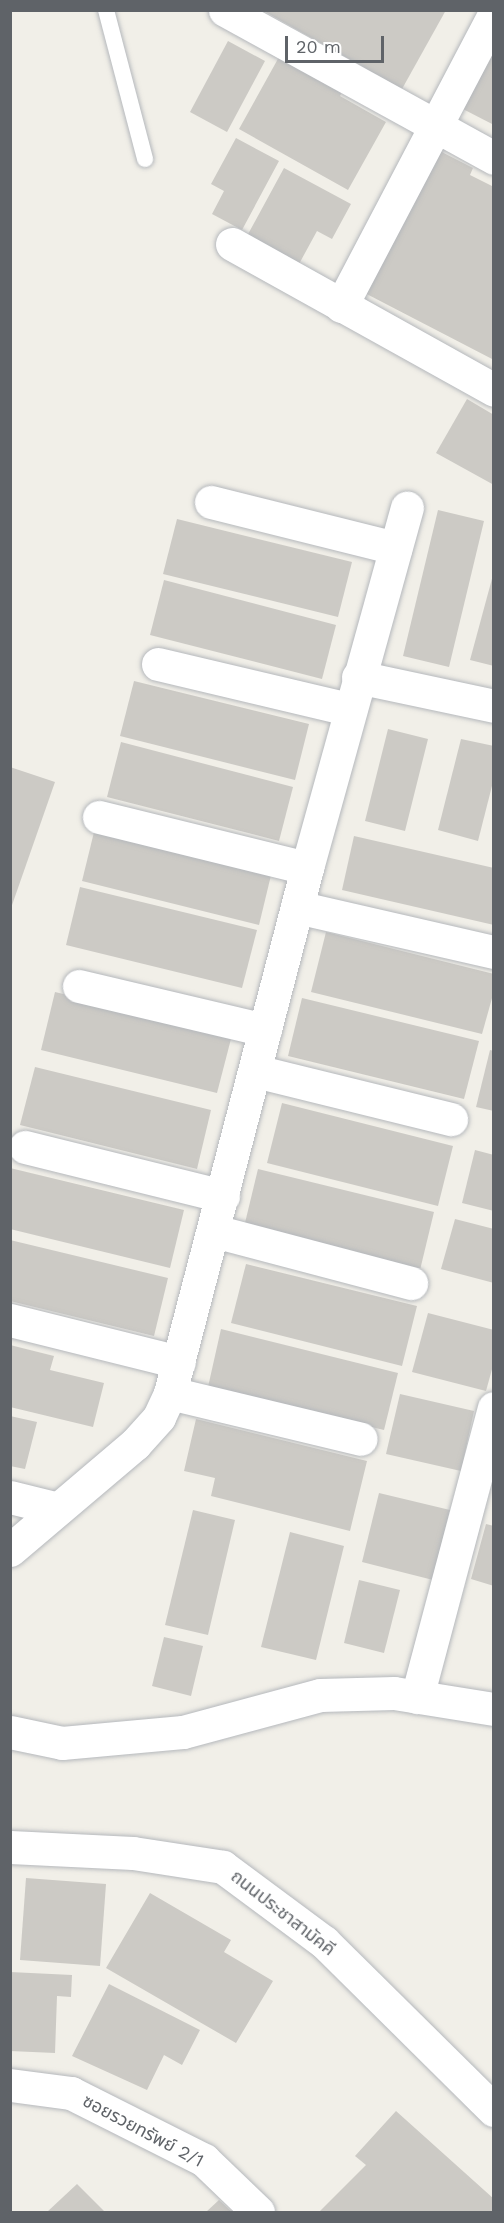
<!DOCTYPE html>
<meta charset="utf-8">
<style>
body{margin:0}
#map{position:relative;width:504px;height:2223px;overflow:hidden;background:#f1efe8;font-family:"Work Sans","Noto Sans Thai",sans-serif}
div>[style]{position:absolute}
.building>*{inset:0;background:#cccac5}
.roads{filter:drop-shadow(0 0 2px #b5b8bc) drop-shadow(0 0 2px #b5b8bc)}
.service>*{height:16px;margin:-8px;padding:0 8px;transform-origin:8px;border-radius:8px;background:#fff}
.minor>*{height:33px;margin:-16.5px;padding:0 16.5px;transform-origin:16.5px;border-radius:16.5px;background:#fff}
.tertiary>*{height:33px;margin:-16.5px;padding:0 16.5px;transform-origin:16.5px;border-radius:16.5px;background:#fff}
span{translate:-50% -50%;white-space:nowrap;text-align:center;line-height:1.15;-webkit-text-stroke:6px #fff;paint-order:stroke}
.street-label{font-size:18px;color:#5f6368}
.frame{position:absolute;inset:0;border:12px solid #5f6368;pointer-events:none}
.scale{position:absolute;left:285px;top:36px;width:99px;height:27px;box-sizing:border-box;border:3px solid #5f6368;border-top:0;padding-left:8px;font-size:18px;line-height:21px;white-space:nowrap;color:#5f6368;-webkit-text-stroke:4px #fff;paint-order:stroke}
</style>
<div id="map">
<div class="building">
<i style="clip-path:polygon(262px 10px,446px 10px,402px 89px)"></i>
<i style="clip-path:polygon(228px 41px,265px 61px,227px 132px,190px 112px)"></i>
<i style="clip-path:polygon(494px 44px,494px 125px,459px 107px)"></i>
<i style="clip-path:polygon(279px 57px,342px 92px,340px 96px,386px 122px,348px 190px,239px 129px)"></i>
<i style="clip-path:polygon(236px 138px,279px 161px,242px 230px,212px 214px,224px 191px,211px 184px)"></i>
<i style="clip-path:polygon(432px 147px,473px 168px,470px 175px,494px 187px,494px 360px,357px 289px)"></i>
<i style="clip-path:polygon(284px 168px,351px 204px,332px 239px,317px 231px,299px 264px,247px 236px)"></i>
<i style="clip-path:polygon(467px 399px,494px 415px,494px 485px,436px 453px)"></i>
<i style="clip-path:polygon(438px 510px,484px 521px,449px 667px,403px 656px)"></i>
<i style="clip-path:polygon(177px 519px,352px 562px,338px 617px,163px 574px)"></i>
<i style="clip-path:polygon(493px 575px,494px 575px,494px 666px,470px 660px)"></i>
<i style="clip-path:polygon(164px 580px,336px 625px,322px 679px,150px 635px)"></i>
<i style="clip-path:polygon(134px 681px,309px 724px,295px 780px,120px 736px)"></i>
<i style="clip-path:polygon(388px 729px,428px 739px,405px 831px,365px 821px)"></i>
<i style="clip-path:polygon(461px 739px,494px 746px,494px 778px,478px 841px,438px 830px)"></i>
<i style="clip-path:polygon(121px 742px,293px 787px,279px 841px,107px 797px)"></i>
<i style="clip-path:polygon(10px 767px,55px 782px,11px 908px,10px 908px)"></i>
<i style="clip-path:polygon(96px 824px,273px 867px,259px 925px,82px 881px)"></i>
<i style="clip-path:polygon(354px 836px,494px 868px,494px 925px,342px 890px)"></i>
<i style="clip-path:polygon(80px 887px,257px 930px,242px 988px,66px 945px)"></i>
<i style="clip-path:polygon(326px 932px,494px 974px,494px 991px,482px 1034px,311px 992px)"></i>
<i style="clip-path:polygon(55px 992px,232px 1035px,217px 1093px,41px 1050px)"></i>
<i style="clip-path:polygon(302px 998px,479px 1041px,464px 1099px,288px 1056px)"></i>
<i style="clip-path:polygon(490px 1050px,494px 1051px,494px 1111px,476px 1107px)"></i>
<i style="clip-path:polygon(35px 1067px,211px 1110px,197px 1169px,20px 1125px)"></i>
<i style="clip-path:polygon(282px 1103px,453px 1146px,438px 1206px,267px 1163px)"></i>
<i style="clip-path:polygon(475px 1150px,494px 1155px,494px 1211px,462px 1203px)"></i>
<i style="clip-path:polygon(10px 1168px,184px 1210px,170px 1268px,10px 1229px)"></i>
<i style="clip-path:polygon(258px 1169px,434px 1212px,420px 1270px,244px 1227px)"></i>
<i style="clip-path:polygon(455px 1219px,494px 1229px,494px 1283px,441px 1269px)"></i>
<i style="clip-path:polygon(10px 1240px,168px 1278px,154px 1336px,10px 1301px)"></i>
<i style="clip-path:polygon(246px 1264px,417px 1306px,402px 1366px,231px 1323px)"></i>
<i style="clip-path:polygon(428px 1313px,494px 1330px,494px 1362px,486px 1391px,412px 1372px)"></i>
<i style="clip-path:polygon(221px 1329px,398px 1373px,384px 1430px,208px 1387px)"></i>
<i style="clip-path:polygon(10px 1345px,54px 1356px,50px 1370px,104px 1383px,93px 1427px,10px 1407px)"></i>
<i style="clip-path:polygon(400px 1394px,474px 1411px,461px 1471px,386px 1454px)"></i>
<i style="clip-path:polygon(10px 1416px,37px 1422px,25px 1469px,10px 1466px)"></i>
<i style="clip-path:polygon(196px 1419px,367px 1461px,350px 1531px,211px 1496px,215px 1478px,184px 1471px)"></i>
<i style="clip-path:polygon(379px 1493px,450px 1510px,433px 1580px,362px 1562px)"></i>
<i style="clip-path:polygon(193px 1510px,235px 1520px,208px 1635px,165px 1625px)"></i>
<i style="clip-path:polygon(486px 1524px,494px 1526px,494px 1586px,471px 1579px)"></i>
<i style="clip-path:polygon(290px 1532px,344px 1546px,316px 1660px,261px 1647px)"></i>
<i style="clip-path:polygon(359px 1580px,400px 1590px,384px 1653px,344px 1643px)"></i>
<i style="clip-path:polygon(164px 1637px,203px 1646px,191px 1696px,152px 1686px)"></i>
<i style="clip-path:polygon(26px 1878px,106px 1884px,100px 1966px,20px 1960px)"></i>
<i style="clip-path:polygon(150px 1893px,231px 1940px,224px 1952px,273px 1981px,236px 2043px,106px 1968px)"></i>
<i style="clip-path:polygon(10px 1972px,72px 1975px,71px 1997px,57px 1996px,55px 2053px,10px 2051px)"></i>
<i style="clip-path:polygon(109px 1984px,200px 2030px,182px 2065px,164px 2055px,147px 2090px,72px 2056px)"></i>
<i style="clip-path:polygon(396px 2111px,494px 2199px,494px 2212px,319px 2212px,366px 2165px,355px 2156px)"></i>
<i style="clip-path:polygon(77px 2184px,105px 2212px,47px 2212px)"></i>
<i style="clip-path:polygon(219px 2200px,232px 2212px,206px 2212px)"></i>
</div>
<div class="roads">
<div class="service">
<i style="left:106px;top:10px;width:154px;rotate:75.3deg"></i>
</div>
<div class="minor">
<i style="left:225px;top:10px;width:307px;rotate:28.8deg"></i>
<i style="left:232px;top:244px;width:300px;rotate:29.1deg"></i>
<i style="left:341px;top:306px;width:329px;rotate:-62.3deg"></i>
<i style="left:211px;top:502px;width:190px;rotate:14deg"></i>
<i style="left:158px;top:664px;width:196px;rotate:13.3deg"></i>
<i style="left:358px;top:677px;width:139px;rotate:12deg"></i>
<i style="left:99px;top:817px;width:214px;rotate:13.8deg"></i>
<i style="left:297px;top:907px;width:202px;rotate:12.9deg"></i>
<i style="left:79px;top:986px;width:191px;rotate:13.3deg"></i>
<i style="left:255px;top:1071px;width:202px;rotate:13.8deg"></i>
<i style="left:25px;top:1147px;width:204px;rotate:13.9deg"></i>
<i style="left:214px;top:1231px;width:204px;rotate:14.8deg"></i>
<i style="left:10px;top:1320px;width:174px;rotate:14deg"></i>
<i style="left:170px;top:1393px;width:196px;rotate:13.5deg"></i>
<i style="left:10px;top:1497px;width:49px;rotate:14deg"></i>
<i style="left:10px;top:1550px;width:164px;rotate:-40.3deg"></i>
<i style="left:135px;top:1444px;width:36px;rotate:-48deg"></i>
<i style="left:159px;top:1417px;width:26px;rotate:-65deg"></i>
<i style="left:170px;top:1393px;width:543px;rotate:-75.37deg"></i>
<i style="left:307px;top:868px;width:374px;rotate:-74.5deg"></i>
<i style="left:417px;top:1697px;width:299px;rotate:-75.1deg"></i>
<i style="left:10px;top:1732px;width:53px;rotate:11.9deg"></i>
<i style="left:62px;top:1743px;width:121px;rotate:-5.2deg"></i>
<i style="left:183px;top:1732px;width:142px;rotate:-15.1deg"></i>
<i style="left:320px;top:1695px;width:74px;rotate:-1.5deg"></i>
<i style="left:394px;top:1693px;width:101px;rotate:9.1deg"></i>
<i style="left:10px;top:2085px;width:62px;rotate:7.5deg"></i>
<i style="left:71px;top:2093px;width:149px;rotate:26.7deg"></i>
<i style="left:204px;top:2160px;width:75px;rotate:43.9deg"></i>
</div>
<div class="tertiary">
<i style="left:10px;top:1847px;width:123px;rotate:2.8deg"></i>
<i style="left:133px;top:1853px;width:91px;rotate:8.8deg"></i>
<i style="left:223px;top:1867px;width:126px;rotate:36.6deg"></i>
<i style="left:324px;top:1942px;width:239px;rotate:44.7deg"></i>
</div>
</div>
<div class="street-label">
<span style="left:283px;top:1913px;rotate:38deg">ถนนประชาสามัคคี</span>
<span style="left:143px;top:2131px;rotate:28deg">ซอยรวยทรัพย์ 2/1</span>
</div>
<div class="frame"></div>
<div class="scale">20 m</div>
</div>
